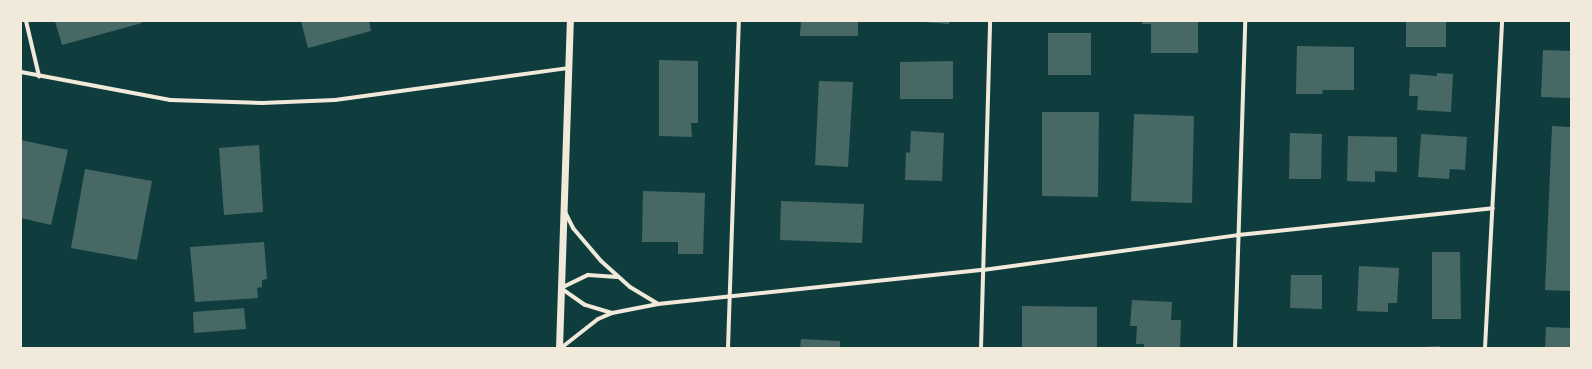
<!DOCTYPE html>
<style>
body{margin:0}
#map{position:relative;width:1592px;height:369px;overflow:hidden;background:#0f3d3e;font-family:"Roboto Condensed",sans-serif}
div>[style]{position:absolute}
.building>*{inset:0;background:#486865}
.minor>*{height:4px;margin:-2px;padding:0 2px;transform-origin:2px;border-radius:2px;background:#f1e9da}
.tertiary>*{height:7px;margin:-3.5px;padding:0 3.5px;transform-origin:3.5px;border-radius:3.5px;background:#f1e9da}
span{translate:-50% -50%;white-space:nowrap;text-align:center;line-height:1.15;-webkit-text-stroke:3px #f1e9da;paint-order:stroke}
.frame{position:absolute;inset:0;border:22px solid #f1e9da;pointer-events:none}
</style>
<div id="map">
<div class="building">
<i style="clip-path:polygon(55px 21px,141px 21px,142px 23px,62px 45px)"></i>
<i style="clip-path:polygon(301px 21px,369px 21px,371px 31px,308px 48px)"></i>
<i style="clip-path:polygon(801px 21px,858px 21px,858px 36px,800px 36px)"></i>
<i style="clip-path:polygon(911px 21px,949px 21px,949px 24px)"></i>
<i style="clip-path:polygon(1143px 21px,1198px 21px,1198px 53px,1151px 53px,1151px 24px,1142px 24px)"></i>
<i style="clip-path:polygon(1406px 21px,1446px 21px,1446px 47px,1406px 47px)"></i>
<i style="clip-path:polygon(1048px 33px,1091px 33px,1091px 75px,1048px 75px)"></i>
<i style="clip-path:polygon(1297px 46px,1354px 47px,1354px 90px,1323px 90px,1322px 94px,1296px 94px)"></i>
<i style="clip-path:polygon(1543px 50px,1571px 51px,1571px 98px,1541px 97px)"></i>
<i style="clip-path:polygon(659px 60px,698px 61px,698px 123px,691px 123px,692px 137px,659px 136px)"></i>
<i style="clip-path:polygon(953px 61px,953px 99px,900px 99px,900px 62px)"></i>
<i style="clip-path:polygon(1437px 73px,1453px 74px,1451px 112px,1417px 110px,1418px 96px,1409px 96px,1410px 74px,1437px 76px)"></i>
<i style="clip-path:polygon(819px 81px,853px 82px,848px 167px,815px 165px)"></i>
<i style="clip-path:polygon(1042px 112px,1099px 112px,1098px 197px,1042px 196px)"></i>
<i style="clip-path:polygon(1134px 114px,1194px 116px,1192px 203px,1131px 201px)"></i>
<i style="clip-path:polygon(1552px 126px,1571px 127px,1571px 291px,1545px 290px)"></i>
<i style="clip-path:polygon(911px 131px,944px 133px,942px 181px,905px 180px,906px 152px,910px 153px)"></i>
<i style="clip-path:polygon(1290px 133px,1322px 134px,1321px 179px,1289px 179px)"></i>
<i style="clip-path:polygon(1421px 134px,1467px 137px,1465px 170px,1450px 169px,1449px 179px,1418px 177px)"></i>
<i style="clip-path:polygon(1348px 136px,1397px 137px,1397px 172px,1375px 171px,1375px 182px,1347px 181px)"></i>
<i style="clip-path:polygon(21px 140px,68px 150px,51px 225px,21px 218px)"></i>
<i style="clip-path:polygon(259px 145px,263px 212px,224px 215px,219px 148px)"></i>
<i style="clip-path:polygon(85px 169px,152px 181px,137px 260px,71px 248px)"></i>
<i style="clip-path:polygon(643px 191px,705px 193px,703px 254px,678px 254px,678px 242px,642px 242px)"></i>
<i style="clip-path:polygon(781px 201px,864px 204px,862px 243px,780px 240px)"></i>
<i style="clip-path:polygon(264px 242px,267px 279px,262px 280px,262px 287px,257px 288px,258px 298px,195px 302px,190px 247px)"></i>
<i style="clip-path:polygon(1432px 252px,1460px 252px,1461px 319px,1432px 319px)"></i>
<i style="clip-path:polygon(1359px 266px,1399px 268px,1397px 303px,1388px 303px,1388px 312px,1357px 311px)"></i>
<i style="clip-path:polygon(1291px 275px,1322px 275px,1322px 309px,1290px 308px)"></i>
<i style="clip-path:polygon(1132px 300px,1172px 302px,1171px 320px,1181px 320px,1180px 348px,1144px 348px,1144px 344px,1136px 344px,1137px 326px,1130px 326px)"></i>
<i style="clip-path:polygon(1022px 306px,1097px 307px,1097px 348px,1022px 348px)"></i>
<i style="clip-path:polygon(244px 308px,246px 329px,194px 333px,193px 312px)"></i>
<i style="clip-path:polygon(1546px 327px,1571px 328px,1571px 348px,1545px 348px)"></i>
<i style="clip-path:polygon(801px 339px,840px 341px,840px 348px,800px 348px)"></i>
<i style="clip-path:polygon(1440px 346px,1440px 348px,1422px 348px,1422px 347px)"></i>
</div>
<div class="minor">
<i style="left:26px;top:21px;width:57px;rotate:76.7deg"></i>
<i style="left:21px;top:72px;width:152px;rotate:10.6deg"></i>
<i style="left:170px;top:100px;width:92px;rotate:1.9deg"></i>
<i style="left:262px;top:103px;width:73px;rotate:-2.4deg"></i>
<i style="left:335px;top:100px;width:235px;rotate:-7.8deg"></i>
<i style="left:565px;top:212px;width:18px;rotate:63deg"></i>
<i style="left:573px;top:228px;width:43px;rotate:49.7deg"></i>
<i style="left:601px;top:261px;width:39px;rotate:42deg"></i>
<i style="left:630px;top:287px;width:33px;rotate:31deg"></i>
<i style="left:612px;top:313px;width:28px;rotate:-163deg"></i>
<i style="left:585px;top:305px;width:29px;rotate:-145deg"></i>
<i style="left:561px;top:288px;width:30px;rotate:-26deg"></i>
<i style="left:588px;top:275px;width:29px;rotate:4deg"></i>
<i style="left:561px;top:348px;width:47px;rotate:-38.1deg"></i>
<i style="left:598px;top:319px;width:15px;rotate:-23deg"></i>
<i style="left:612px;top:313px;width:47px;rotate:-11.1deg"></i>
<i style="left:658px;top:304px;width:327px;rotate:-6deg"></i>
<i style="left:983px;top:270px;width:257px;rotate:-7.8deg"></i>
<i style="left:1238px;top:235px;width:256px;rotate:-6deg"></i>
<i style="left:728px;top:348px;width:327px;rotate:-88.1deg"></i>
<i style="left:981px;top:348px;width:327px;rotate:-88.4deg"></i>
<i style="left:1235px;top:348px;width:327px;rotate:-88.2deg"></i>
<i style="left:1485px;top:348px;width:327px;rotate:-87deg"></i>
</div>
<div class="tertiary">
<i style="left:559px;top:348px;width:327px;rotate:-88.1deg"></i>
</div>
<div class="frame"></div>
</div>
